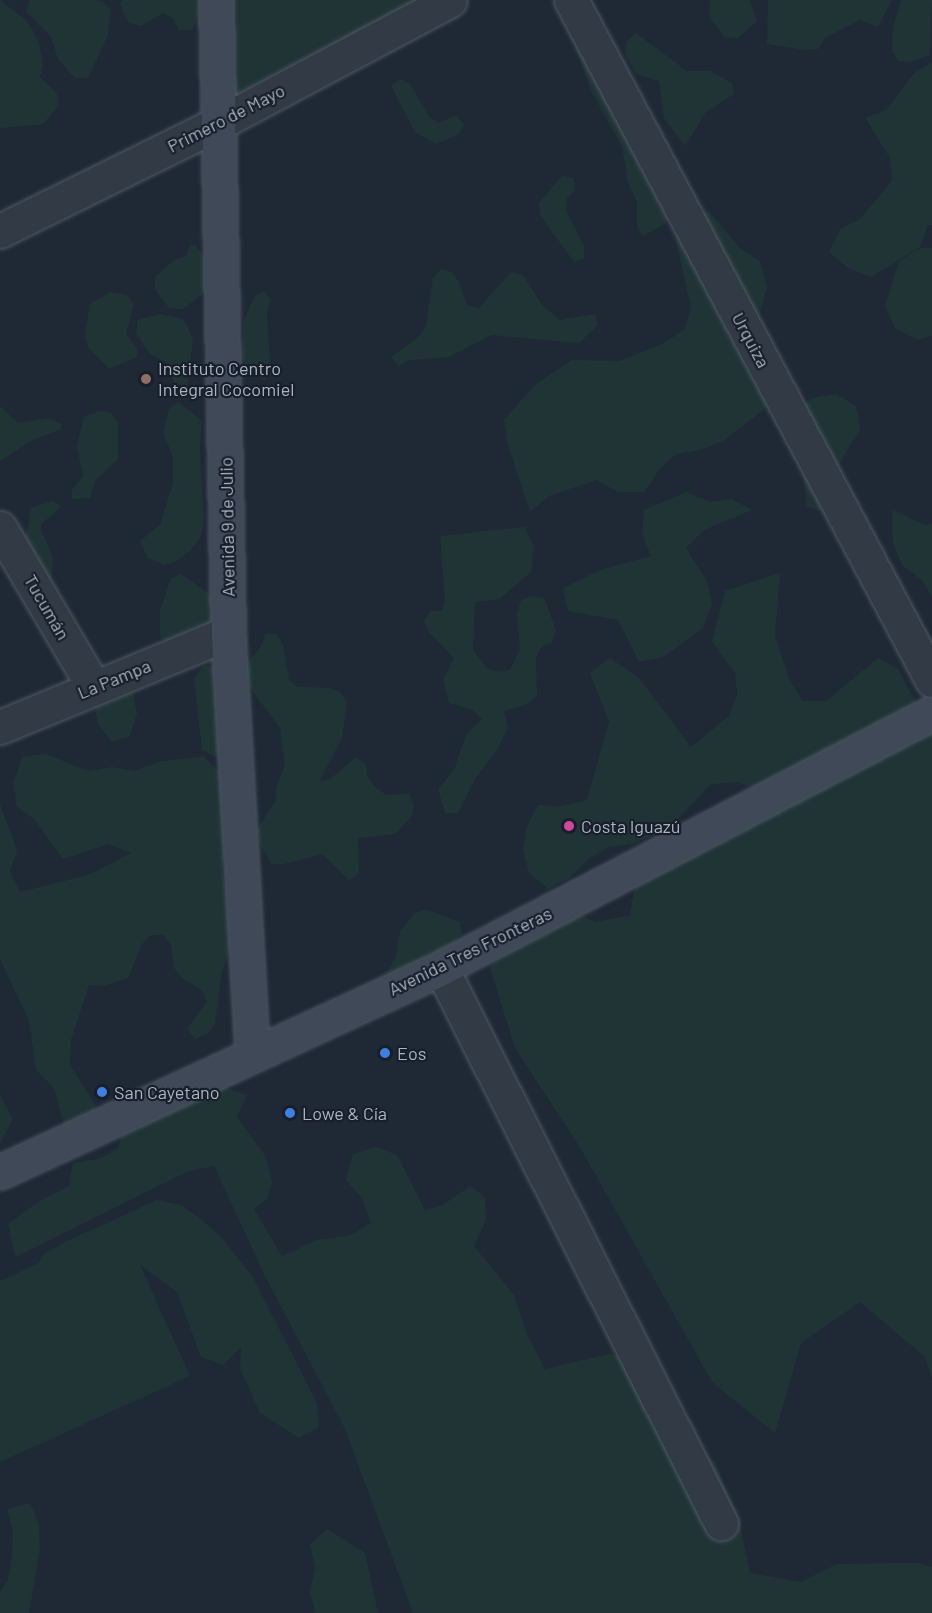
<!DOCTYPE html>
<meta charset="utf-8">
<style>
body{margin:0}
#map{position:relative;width:932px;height:1613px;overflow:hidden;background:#1f2835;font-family:Barlow,sans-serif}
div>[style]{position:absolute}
.green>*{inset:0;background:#203436}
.roads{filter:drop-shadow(0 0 2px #4f5864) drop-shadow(0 0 2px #4f5864)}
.street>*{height:33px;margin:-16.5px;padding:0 16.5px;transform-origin:16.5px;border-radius:16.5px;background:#323a45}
.secondary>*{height:33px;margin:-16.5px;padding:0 16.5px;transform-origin:16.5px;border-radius:16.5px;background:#404958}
.dots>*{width:16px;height:16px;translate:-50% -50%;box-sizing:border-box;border:3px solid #181f2a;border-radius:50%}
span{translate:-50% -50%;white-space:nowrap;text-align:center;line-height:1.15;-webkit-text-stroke:4.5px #181f2a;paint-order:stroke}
.street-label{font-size:18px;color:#abb5c3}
.poi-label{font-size:18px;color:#abb5c3}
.left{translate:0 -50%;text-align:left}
</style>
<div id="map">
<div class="green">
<i style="clip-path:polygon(0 0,27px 21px,39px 42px,43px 65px,40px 77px,57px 94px,58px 106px,43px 124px,0 128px)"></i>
<i style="clip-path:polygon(30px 0,93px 0,102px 1px,111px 10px,108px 35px,88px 78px,75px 78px,58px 59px,51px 37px,26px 11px)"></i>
<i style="clip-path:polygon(122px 0,205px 0,192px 30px,179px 30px,174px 19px,163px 13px,141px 26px,129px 23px,120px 5px)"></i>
<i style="clip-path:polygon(216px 0,450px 0,221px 122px)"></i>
<i style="clip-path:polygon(710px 0,750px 0,757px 21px,738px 38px,725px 37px,709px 17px)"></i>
<i style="clip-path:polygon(768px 0,892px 0,878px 27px,860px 20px,825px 38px,818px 49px,806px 50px,767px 44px)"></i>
<i style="clip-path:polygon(901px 0,932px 0,930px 55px,911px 62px,899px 61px,892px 52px,893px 28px)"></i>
<i style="clip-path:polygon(568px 26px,673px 213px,666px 223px,643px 236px,637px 226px,637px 202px,628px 183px,622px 147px,592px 93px)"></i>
<i style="clip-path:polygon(636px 33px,687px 71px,711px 71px,732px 83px,734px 94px,706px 112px,685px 146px,664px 118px,659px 81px,636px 74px,625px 53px,627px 41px)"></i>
<i style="clip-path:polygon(932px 63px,932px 225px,928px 225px,920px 247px,871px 277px,848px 268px,829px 252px,840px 229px,860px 219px,892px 181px,890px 158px,865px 118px,886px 110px,916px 71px)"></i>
<i style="clip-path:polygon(400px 79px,411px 85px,429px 117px,439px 123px,456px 115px,464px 125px,458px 135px,436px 144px,415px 132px,391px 86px)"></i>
<i style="clip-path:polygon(562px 176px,574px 178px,575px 190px,567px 198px,566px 210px,584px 246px,584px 258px,574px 262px,540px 215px,539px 203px)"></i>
<i style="clip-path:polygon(709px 211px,740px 248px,760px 261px,767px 286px,755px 333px,786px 368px,785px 393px,724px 440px,700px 450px,676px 454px,658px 471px,645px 492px,618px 492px,596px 480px,549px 496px,530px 512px,508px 445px,504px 420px,535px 385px,572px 360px,620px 361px,662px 344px,684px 330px,691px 307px,675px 237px,686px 218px)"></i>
<i style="clip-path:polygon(190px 245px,196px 245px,206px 260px,208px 290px,183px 309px,169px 308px,155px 289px,155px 277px,174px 260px,186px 256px)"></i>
<i style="clip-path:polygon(920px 248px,932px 248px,932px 336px,918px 340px,895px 328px,885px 306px,899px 261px)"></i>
<i style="clip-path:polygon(441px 269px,452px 272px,459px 282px,467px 305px,479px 308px,511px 272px,523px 275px,542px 305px,560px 320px,595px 314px,598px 325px,579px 343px,492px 335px,449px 357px,410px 360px,399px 366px,391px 357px,420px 336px,426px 326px,433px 278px)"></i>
<i style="clip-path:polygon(264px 291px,271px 300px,267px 312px,270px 361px,265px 381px,245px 367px,242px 355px,244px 320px,254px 297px)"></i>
<i style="clip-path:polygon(110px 292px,127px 295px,134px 304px,126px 334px,137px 348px,137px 357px,109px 369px,88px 347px,85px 335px,90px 304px)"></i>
<i style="clip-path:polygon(160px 314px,183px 319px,189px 329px,193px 341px,187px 389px,175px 386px,168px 364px,149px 353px,136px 333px,137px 320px)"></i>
<i style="clip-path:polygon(836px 394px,856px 406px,860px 429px,836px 470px,832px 514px,807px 507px,795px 414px,812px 398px)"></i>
<i style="clip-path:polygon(178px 402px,202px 421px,200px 451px,204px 520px,201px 537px,190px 551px,175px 562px,164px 565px,148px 558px,140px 541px,160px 525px,173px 483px,173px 457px,163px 433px,169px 409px)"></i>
<i style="clip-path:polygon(0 406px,18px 423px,49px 418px,61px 424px,62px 429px,34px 439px,0 461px)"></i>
<i style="clip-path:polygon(100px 411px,111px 413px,118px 422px,118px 459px,95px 481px,90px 498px,72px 499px,72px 490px,83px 476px,77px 447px,82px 423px,84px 417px)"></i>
<i style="clip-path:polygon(687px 492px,710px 502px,732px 499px,752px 510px,704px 530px,686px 548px,707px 581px,712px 604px,703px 628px,663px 657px,639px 662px,618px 620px,568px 611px,563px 588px,603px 569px,651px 556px,642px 534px,644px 510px)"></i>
<i style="clip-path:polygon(53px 501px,61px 507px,41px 524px,41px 530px,53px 557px,51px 583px,22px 541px,29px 525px,30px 508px)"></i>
<i style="clip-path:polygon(892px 510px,925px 525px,932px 524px,932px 596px,921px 579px,902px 565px,893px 543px)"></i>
<i style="clip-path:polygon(525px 527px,534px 546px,531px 572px,499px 599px,475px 602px,473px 650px,487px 668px,498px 672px,510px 670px,520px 649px,517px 614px,521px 600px,532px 596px,544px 598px,556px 630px,552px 642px,541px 647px,536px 658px,537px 695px,528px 704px,504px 711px,508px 728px,497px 750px,475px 779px,458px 813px,445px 813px,438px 789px,454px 770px,466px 735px,482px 719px,473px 710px,449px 703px,443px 679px,454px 658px,428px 631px,424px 620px,431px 611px,442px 611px,445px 600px,440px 536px)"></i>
<i style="clip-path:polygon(780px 573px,775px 636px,790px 681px,803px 701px,826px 701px,878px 658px,898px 669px,921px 711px,761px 790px,737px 782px,711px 784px,677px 820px,656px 834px,632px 844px,609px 847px,588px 859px,571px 877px,548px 889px,529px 873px,523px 850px,527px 826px,538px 805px,562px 806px,587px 800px,609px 722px,590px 673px,610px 658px,639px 678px,691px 747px,729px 716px,737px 695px,735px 673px,712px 642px,725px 591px)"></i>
<i style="clip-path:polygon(181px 574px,211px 595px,212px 619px,209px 630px,166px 646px,160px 635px,160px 611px,171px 578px)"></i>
<i style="clip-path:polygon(265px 634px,277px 634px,283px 645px,289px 680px,298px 687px,330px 688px,340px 692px,347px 702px,342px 738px,319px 782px,330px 779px,356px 757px,366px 765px,368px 778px,376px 788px,386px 795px,409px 794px,414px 805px,412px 816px,395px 834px,358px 838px,359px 874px,349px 880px,323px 854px,284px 864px,271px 864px,259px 843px,256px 831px,276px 800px,276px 788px,285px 765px,280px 728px,250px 688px,247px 676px,246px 665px,262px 645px)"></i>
<i style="clip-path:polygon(204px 665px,225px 670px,219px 758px,202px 750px,194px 679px)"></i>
<i style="clip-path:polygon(132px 690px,137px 713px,130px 736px,112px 742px,98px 724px,93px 700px)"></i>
<i style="clip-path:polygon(932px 713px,932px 1379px,925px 1357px,860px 1302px,801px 1343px,775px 1433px,712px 1382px,581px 1149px,515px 1048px,490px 968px,513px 943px,575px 913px,596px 922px,630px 915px,636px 881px)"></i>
<i style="clip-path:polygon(46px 754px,88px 771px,112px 767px,136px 771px,158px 762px,203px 756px,219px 772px,223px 784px,225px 857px,222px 869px,232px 941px,221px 976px,215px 1024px,207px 1034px,195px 1039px,187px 1029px,207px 1001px,202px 991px,182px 978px,174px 968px,171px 945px,163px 935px,151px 935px,142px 944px,128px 978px,103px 986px,89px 985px,71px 1040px,70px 1065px,95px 1104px,92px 1128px,67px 1135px,54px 1088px,36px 1070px,29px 1021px,0 959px,0 804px,17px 850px,10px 872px,20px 892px,88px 875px,131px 853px,109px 844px,63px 859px,35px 820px,16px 806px,14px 781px,22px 757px)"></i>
<i style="clip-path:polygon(427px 910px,460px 922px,462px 933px,454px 943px,391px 984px,387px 972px,396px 956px,400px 931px,416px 912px)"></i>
<i style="clip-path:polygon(197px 1078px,247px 1095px,237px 1117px,266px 1157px,272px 1182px,267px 1199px,254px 1209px,282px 1256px,317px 1240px,351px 1235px,371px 1223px,362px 1198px,346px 1180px,353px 1154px,376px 1147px,397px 1155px,425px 1210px,443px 1205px,470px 1186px,485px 1197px,486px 1220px,474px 1246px,514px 1295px,527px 1334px,545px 1369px,609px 1354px,641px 1359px,680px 1439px,715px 1462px,739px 1520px,750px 1573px,801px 1582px,837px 1564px,916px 1563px,932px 1567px,932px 1613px,413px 1613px,345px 1429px,265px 1276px,214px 1166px,189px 1171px,15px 1257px,8px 1224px,39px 1201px,69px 1186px,73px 1163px,99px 1159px,118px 1148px,126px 1118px)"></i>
<i style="clip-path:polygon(0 1094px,13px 1119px,0 1144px)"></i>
<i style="clip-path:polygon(157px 1200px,181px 1205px,202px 1220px,222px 1238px,252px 1276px,317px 1403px,319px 1427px,299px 1438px,260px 1413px,240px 1369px,241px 1347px,223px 1365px,201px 1357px,177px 1292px,140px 1265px,190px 1376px,0 1462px,0 1281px,39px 1263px,42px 1255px,65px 1242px)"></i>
<i style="clip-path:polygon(30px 1503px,39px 1524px,40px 1548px,29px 1613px,0 1613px,0 1592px,8px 1580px,12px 1556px,13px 1532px,7px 1509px)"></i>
<i style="clip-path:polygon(327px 1529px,365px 1553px,378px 1613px,315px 1613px,310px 1592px,315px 1567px,310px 1544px)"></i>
</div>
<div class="roads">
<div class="street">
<i style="left:571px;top:0;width:770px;rotate:62.04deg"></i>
<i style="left:0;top:231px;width:246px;rotate:-26.3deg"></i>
<i style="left:221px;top:122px;width:259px;rotate:-28deg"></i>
<i style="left:0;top:528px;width:183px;rotate:59.5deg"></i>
<i style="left:0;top:727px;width:247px;rotate:-22.4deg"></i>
<i style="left:441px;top:968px;width:622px;rotate:63.23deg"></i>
</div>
<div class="secondary">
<i style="left:216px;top:0;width:633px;rotate:88.91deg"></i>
<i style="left:228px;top:633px;width:421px;rotate:86.7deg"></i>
<i style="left:0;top:1172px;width:486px;rotate:-24.8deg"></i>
<i style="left:441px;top:968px;width:553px;rotate:-27.45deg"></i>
</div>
</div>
<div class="dots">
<i style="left:146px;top:379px;background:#8d6e63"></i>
<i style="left:569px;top:826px;background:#d1479c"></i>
<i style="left:385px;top:1053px;background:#3f7fe0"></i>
<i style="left:102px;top:1092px;background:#3f7fe0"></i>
<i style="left:290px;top:1113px;background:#3f7fe0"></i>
</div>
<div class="street-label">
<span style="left:226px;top:118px;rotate:-27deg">Primero de Mayo</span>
<span style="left:751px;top:340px;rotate:62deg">Urquiza</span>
<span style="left:227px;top:527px;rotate:-91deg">Avenida 9 de Julio</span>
<span style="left:47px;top:607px;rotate:60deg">Tucumán</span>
<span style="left:114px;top:679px;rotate:-22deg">La Pampa</span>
<span style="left:470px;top:951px;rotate:-26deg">Avenida Tres Fronteras</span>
</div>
<div class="poi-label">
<span class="left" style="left:158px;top:379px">Instituto Centro<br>Integral Cocomiel</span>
<span class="left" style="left:581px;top:826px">Costa Iguazú</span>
<span class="left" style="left:397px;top:1053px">Eos</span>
<span class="left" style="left:114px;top:1092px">San Cayetano</span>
<span class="left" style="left:302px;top:1113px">Lowe &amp; Cía</span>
</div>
</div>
